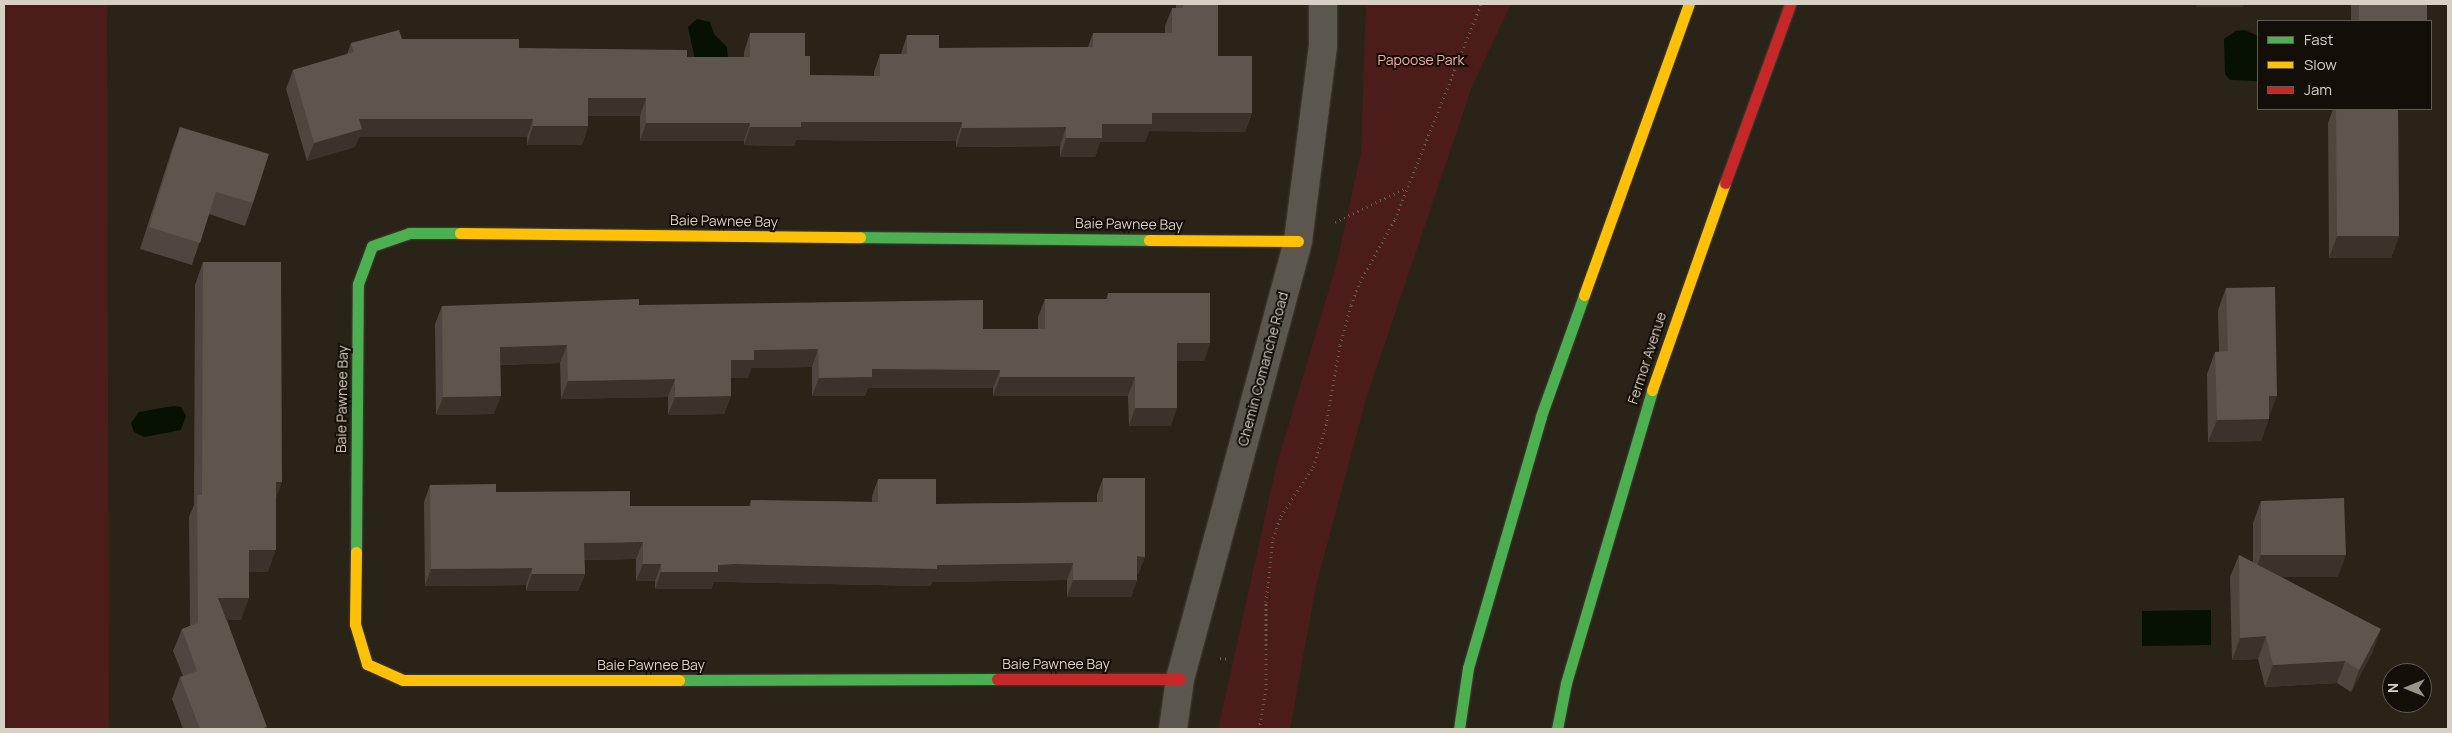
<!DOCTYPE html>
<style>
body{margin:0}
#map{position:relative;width:2452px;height:733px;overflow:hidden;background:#292318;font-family:Manrope,sans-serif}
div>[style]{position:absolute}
.green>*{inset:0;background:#4c1c1b}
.water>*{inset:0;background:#061102}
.path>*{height:3px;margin-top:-1.5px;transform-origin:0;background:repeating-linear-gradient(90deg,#5f5b54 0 1px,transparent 0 5px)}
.roads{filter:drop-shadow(0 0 1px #443f37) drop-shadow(0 0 1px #443f37)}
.street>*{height:28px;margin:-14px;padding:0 14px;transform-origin:14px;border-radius:14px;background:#5b564e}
.fast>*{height:11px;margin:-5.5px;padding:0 5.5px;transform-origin:5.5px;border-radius:5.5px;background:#4caf50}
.slow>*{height:11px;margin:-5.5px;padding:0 5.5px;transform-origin:5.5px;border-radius:5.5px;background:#ffc107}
.jam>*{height:11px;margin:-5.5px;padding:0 5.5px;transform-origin:5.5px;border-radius:5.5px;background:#c62828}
.wall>*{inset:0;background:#4d473f}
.shaded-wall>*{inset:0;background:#393329}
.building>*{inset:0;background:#5c564d}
span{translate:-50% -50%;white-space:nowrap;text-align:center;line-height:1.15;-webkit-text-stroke:4px #130e07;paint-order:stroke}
.park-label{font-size:14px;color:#f8aba7}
.street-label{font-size:14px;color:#d7d0c5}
.frame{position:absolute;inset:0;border:5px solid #d7d0c5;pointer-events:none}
.legend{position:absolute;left:2257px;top:20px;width:175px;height:90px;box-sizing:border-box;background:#130e07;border:1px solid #615c53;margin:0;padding:6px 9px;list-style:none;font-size:15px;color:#d7d0c5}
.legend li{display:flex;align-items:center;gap:10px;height:25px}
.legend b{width:25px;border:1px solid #615c53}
.north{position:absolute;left:2382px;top:663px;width:50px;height:50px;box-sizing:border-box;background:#130e07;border:1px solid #615c53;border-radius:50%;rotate:270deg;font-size:14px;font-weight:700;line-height:20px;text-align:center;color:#d7d0c5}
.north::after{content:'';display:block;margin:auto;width:18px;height:22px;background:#9a9388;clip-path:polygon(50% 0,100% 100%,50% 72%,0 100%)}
</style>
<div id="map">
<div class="green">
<i style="clip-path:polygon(4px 4px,107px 4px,109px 729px,4px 729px)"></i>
<i style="clip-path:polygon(1366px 4px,1511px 4px,1473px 84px,1366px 399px,1316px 586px,1290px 729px,1218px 729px,1276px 467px,1337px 262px,1361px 152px)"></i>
</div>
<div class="water">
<i style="clip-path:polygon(697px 19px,710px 22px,714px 34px,727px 47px,728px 60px,695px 60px,688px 27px)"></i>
<i style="clip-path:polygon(2245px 30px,2258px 36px,2258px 81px,2230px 80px,2225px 74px,2224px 39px,2236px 31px)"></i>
<i style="clip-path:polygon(174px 406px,181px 407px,186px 416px,181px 430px,144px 437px,134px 432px,131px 423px,139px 412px)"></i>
<i style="clip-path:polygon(2211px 610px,2211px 645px,2142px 646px,2142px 611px)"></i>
</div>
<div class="path">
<i style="left:1335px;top:222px;width:79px;rotate:-25.6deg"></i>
<i style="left:1220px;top:658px;width:9px;rotate:6deg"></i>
<i style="left:1259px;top:729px;width:40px;rotate:-80deg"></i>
<i style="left:1266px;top:690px;width:88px;rotate:-90deg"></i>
<i style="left:1266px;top:602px;width:64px;rotate:-83.8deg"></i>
<i style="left:1273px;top:538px;width:23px;rotate:-70deg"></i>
<i style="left:1281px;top:516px;width:59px;rotate:-56.9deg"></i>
<i style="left:1313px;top:467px;width:39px;rotate:-72deg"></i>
<i style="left:1325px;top:430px;width:86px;rotate:-80deg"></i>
<i style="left:1340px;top:345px;width:41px;rotate:-74.6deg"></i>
<i style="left:1351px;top:305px;width:25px;rotate:-69deg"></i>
<i style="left:1360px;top:282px;width:72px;rotate:-60.9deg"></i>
<i style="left:1395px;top:219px;width:232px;rotate:-68.2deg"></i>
</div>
<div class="roads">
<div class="street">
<i style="left:1173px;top:729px;width:50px;rotate:-82deg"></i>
<i style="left:1180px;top:679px;width:454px;rotate:-74.9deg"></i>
<i style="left:1298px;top:241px;width:197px;rotate:-82.7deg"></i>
<i style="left:1323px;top:46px;width:42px;rotate:-90deg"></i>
</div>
<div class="fast">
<i style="left:860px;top:237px;width:289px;rotate:0.6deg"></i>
<i style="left:356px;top:552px;width:268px;rotate:-89.6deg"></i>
<i style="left:358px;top:284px;width:40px;rotate:-69.8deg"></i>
<i style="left:372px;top:246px;width:39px;rotate:-19deg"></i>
<i style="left:409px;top:233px;width:51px"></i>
<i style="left:679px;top:680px;width:318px;rotate:-0.2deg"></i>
<i style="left:1459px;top:729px;width:62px;rotate:-81.6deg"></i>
<i style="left:1468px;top:668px;width:262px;rotate:-73.8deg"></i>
<i style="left:1541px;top:416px;width:128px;rotate:-70.4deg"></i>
<i style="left:1557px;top:729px;width:47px;rotate:-78.9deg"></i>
<i style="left:1566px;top:683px;width:305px;rotate:-73.6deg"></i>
</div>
<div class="slow">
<i style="left:460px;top:233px;width:400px;rotate:0.6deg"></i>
<i style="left:1149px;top:240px;width:149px;rotate:0.4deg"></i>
<i style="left:1584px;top:295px;width:309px;rotate:-70.2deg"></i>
<i style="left:1652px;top:390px;width:219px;rotate:-70.6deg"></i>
<i style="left:356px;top:552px;width:72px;rotate:90.8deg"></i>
<i style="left:355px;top:624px;width:42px;rotate:73.3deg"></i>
<i style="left:367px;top:664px;width:39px;rotate:24deg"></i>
<i style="left:403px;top:680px;width:276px"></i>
</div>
<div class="jam">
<i style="left:1725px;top:183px;width:190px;rotate:-70deg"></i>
<i style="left:997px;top:679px;width:183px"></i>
</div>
</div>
<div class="wall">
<i style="clip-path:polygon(1176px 4px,1218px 4px,1218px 56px,1252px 113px,1245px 132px,1149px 131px,1145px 142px,1100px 142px,1095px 157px,1060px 157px,1060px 146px,956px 147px,956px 141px,796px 140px,794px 146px,744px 145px,744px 141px,640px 141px,640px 116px,588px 116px,588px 126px,582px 145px,527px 145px,527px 137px,359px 137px,355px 147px,307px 161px,286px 89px,293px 70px,347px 54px,351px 43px,402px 39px,519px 48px,687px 57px,744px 57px,744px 52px,750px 33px,805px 56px,810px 75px,874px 76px,874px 72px,880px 54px,901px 54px,907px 35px,939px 48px,1088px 47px,1093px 33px,1165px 33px,1165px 26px,1172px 8px,1176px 8px)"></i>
<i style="clip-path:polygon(2351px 4px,2427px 4px,2427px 21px,2351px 21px)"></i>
<i style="clip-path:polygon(2333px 109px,2398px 109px,2399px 236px,2391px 258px,2329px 258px,2328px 123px)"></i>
<i style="clip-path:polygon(180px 127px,253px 203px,245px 226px,209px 214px,192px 265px,140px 249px,172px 149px)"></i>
<i style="clip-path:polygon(203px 262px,276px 498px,268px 572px,249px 572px,241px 620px,227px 620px,266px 729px,183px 729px,172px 699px,180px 677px,183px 676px,173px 651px,182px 629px,190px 626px,189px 517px,194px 505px,195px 285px)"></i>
<i style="clip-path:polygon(2226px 288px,2269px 417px,2261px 441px,2208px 442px,2207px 374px,2215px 352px,2219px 352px,2218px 310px)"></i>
<i style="clip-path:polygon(1108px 293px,1210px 343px,1204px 361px,1177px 361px,1171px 426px,1129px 426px,1128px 396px,993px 396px,993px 388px,868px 388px,865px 396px,812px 396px,812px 367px,751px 368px,748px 378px,731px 378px,731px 396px,724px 414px,668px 415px,668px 397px,561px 399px,560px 363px,500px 365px,494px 414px,436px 415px,435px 324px,442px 306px,639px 305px,983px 329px,1038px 329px,1038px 317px,1045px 299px,1106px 299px)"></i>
<i style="clip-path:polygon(1103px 478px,1145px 557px,1138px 574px,1137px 574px,1137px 580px,1131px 597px,1067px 597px,1067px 580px,932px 582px,930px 586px,728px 582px,714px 582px,711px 589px,655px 589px,655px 581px,636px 581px,636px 559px,584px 560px,585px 574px,578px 591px,526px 591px,526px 585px,425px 586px,424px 502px,430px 485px,630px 506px,749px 506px,751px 500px,872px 502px,872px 496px,878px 479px,936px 504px,1097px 502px,1097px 495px)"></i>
<i style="clip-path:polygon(2261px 501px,2338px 577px,2281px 577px,2373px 651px,2351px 692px,2337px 683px,2265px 687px,2258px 659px,2232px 660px,2230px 577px,2239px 555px,2253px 562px,2253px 523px)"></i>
</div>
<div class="shaded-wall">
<i style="clip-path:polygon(2197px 4px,2244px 4px,2243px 7px,2196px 7px)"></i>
<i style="clip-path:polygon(588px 98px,646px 98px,640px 116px,582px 116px)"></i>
<i style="clip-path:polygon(1152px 113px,1252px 113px,1245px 132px,1149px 131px,1145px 142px,1100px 142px,1095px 157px,1060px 157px,1066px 138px,1102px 124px)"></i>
<i style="clip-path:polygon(359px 119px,533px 119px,527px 137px,359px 137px,355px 147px,307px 161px,314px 143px)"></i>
<i style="clip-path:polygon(801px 122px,962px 122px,956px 141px,796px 140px,794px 146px,744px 145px,750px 127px)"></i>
<i style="clip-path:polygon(646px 123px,750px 123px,744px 141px,640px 141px)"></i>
<i style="clip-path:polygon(533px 126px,588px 126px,582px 145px,527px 145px)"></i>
<i style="clip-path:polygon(1066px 127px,1060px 146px,956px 147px,962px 128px)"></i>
<i style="clip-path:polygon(2337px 236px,2399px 236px,2391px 258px,2329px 258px)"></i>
<i style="clip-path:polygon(1177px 343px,1210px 343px,1204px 361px,1171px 361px)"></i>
<i style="clip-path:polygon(567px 345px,560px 363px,493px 365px,500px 347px)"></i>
<i style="clip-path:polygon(818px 349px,812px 367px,751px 368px,748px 378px,724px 378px,731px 360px,754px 350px)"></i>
<i style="clip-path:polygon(872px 369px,1000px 370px,993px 388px,868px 388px,865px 396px,812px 396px,819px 378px)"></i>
<i style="clip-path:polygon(1000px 377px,1135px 377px,1128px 396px,993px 396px)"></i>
<i style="clip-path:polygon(675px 379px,668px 397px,561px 399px,568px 381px)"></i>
<i style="clip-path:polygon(501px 396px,494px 414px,436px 415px,443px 397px)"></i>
<i style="clip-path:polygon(731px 396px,724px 414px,668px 415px,675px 397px)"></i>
<i style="clip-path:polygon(2269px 396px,2277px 396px,2269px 418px)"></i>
<i style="clip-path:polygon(1135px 408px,1177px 408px,1171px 426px,1129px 426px)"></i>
<i style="clip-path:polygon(2269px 419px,2261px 441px,2208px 442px,2217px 420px)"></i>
<i style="clip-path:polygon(276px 482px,282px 482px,274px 504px)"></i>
<i style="clip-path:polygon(643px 542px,636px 559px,578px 560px,584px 543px)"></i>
<i style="clip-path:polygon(249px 550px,276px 550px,268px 572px,241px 572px)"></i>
<i style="clip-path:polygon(2261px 555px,2346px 555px,2338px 577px,2253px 577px)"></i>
<i style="clip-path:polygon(1137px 556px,1145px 557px,1138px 574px,1131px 573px)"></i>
<i style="clip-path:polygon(1073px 563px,1067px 580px,932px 582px,930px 586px,728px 582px,714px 582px,711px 589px,655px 589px,661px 572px,718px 565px,734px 564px,937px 565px)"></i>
<i style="clip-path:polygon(643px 564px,661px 564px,655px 581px,636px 581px)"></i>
<i style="clip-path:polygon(532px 568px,526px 585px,425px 586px,431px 569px)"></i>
<i style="clip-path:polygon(532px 574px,585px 574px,578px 591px,526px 591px)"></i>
<i style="clip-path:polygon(1073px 580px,1137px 580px,1131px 597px,1067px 597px)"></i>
<i style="clip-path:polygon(218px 598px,249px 598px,241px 620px,210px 620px)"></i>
<i style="clip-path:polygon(2381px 629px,2373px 651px,2351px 692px,2359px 670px)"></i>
<i style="clip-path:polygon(2266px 636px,2258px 659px,2232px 660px,2240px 638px)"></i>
<i style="clip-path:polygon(2345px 661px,2337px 683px,2265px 687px,2273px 665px)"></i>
</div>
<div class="building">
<i style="clip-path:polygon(1183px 4px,1218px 4px,1218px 56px,1252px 56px,1252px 113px,1152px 113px,1152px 124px,1102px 124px,1102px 138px,1066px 138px,1066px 127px,962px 128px,962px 122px,801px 122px,801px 127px,750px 127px,750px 123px,646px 123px,646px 98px,588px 98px,588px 126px,533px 126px,533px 119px,359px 119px,362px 129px,314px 143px,293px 70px,354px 52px,351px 43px,399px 30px,402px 39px,519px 39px,519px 48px,687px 50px,687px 57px,750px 57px,750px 33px,805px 33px,805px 56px,810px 56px,810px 75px,880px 76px,880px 54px,907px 54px,907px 35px,939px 35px,939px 48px,1093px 47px,1093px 33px,1172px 33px,1172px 8px,1183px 8px)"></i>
<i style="clip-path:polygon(2359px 4px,2427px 4px,2427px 21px,2359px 21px)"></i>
<i style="clip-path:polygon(2336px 109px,2398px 109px,2399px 236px,2337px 236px)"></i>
<i style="clip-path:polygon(180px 127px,269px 154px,253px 203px,216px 192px,200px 243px,149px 227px)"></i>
<i style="clip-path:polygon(203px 262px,281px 262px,282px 482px,276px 482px,276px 550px,249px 550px,249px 598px,218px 598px,267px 727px,260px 729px,200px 729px,180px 677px,197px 671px,182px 629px,198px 623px,197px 495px,202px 495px)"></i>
<i style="clip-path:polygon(2275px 287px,2277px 396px,2269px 396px,2269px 419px,2217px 420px,2215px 352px,2228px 351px,2226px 288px)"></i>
<i style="clip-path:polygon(1108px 293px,1210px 293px,1210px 343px,1177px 343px,1177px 408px,1135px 408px,1135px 377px,1000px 377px,1000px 370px,872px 369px,872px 377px,819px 378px,818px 349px,754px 350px,754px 360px,731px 360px,731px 396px,675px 397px,675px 379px,568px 381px,567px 345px,500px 347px,501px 396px,443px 397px,442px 306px,639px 299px,639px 305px,983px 300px,983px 329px,1045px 329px,1045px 299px,1108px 299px)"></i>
<i style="clip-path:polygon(1103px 478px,1145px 478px,1145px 557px,1137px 556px,1137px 580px,1073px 580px,1073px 563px,937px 565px,937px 569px,734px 564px,718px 565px,718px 572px,661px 572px,661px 564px,643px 564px,643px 542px,584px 543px,585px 574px,532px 574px,532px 568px,431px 569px,430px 485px,496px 484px,496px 492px,630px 491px,630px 506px,751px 506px,751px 500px,878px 502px,878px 479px,936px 479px,936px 504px,1103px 502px)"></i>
<i style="clip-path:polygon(2344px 498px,2346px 555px,2261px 555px,2261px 501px)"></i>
<i style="clip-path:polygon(2239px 555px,2381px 629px,2359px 670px,2345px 661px,2273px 665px,2266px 636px,2240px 638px)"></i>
</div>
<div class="park-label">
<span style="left:1421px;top:60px">Papoose Park</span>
</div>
<div class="street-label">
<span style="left:724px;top:221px;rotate:1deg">Baie Pawnee Bay</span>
<span style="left:1129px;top:224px;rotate:1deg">Baie Pawnee Bay</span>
<span style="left:1647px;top:358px;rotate:-72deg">Fermor Avenue</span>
<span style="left:1263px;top:369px;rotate:-75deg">Chemin Comanche Road</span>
<span style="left:342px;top:399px;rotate:-89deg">Baie Pawnee Bay</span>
<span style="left:1056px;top:664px">Baie Pawnee Bay</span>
<span style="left:651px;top:665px">Baie Pawnee Bay</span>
</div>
<div class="frame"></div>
<ul class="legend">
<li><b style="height:6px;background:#4caf50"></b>Fast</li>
<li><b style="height:6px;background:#ffc107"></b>Slow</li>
<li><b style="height:6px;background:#c62828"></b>Jam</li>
</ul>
<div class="north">N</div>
</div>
